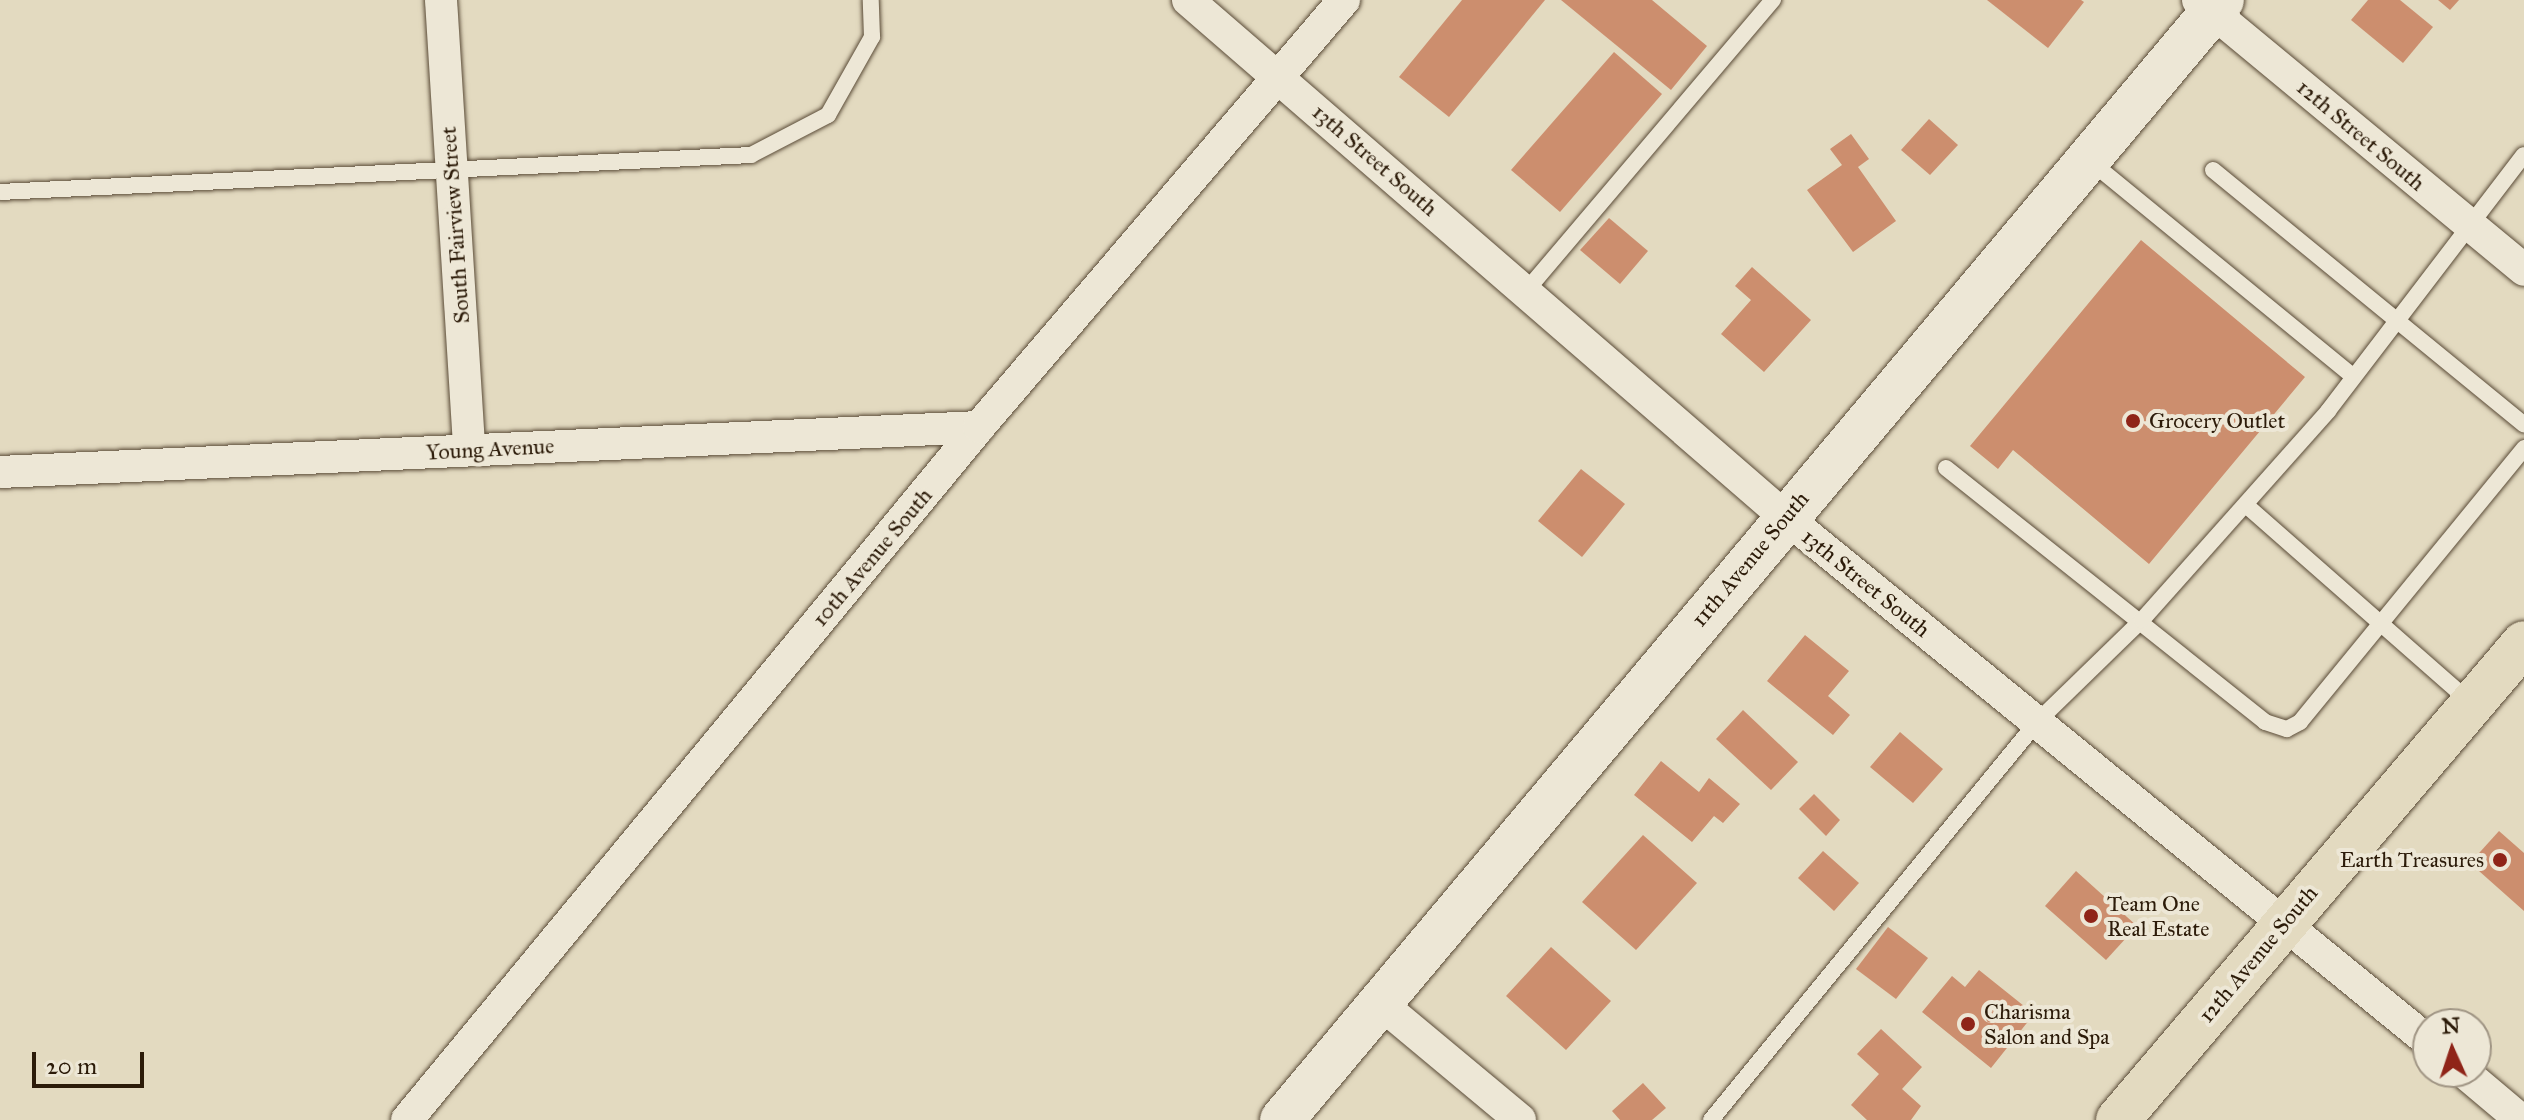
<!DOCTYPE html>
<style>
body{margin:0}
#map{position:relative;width:2524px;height:1120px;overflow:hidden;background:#e3dac0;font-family:"IM FELL Great Primer",serif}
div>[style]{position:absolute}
.building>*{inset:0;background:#cc8e6e}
.roads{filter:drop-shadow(0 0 2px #5a4b37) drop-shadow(0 0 2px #5a4b37)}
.lane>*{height:16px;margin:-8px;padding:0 8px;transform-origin:8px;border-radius:8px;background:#ede7d6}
.street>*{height:32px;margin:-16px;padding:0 16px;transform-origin:16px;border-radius:16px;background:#ede7d6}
.secondary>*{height:44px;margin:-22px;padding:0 22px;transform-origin:22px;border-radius:22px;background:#ede7d6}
.primary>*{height:44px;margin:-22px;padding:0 22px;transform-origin:22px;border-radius:22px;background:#e3dac0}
.dots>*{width:22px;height:22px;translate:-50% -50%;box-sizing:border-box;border:4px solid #ede7d6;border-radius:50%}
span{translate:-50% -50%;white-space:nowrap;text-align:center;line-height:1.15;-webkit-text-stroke:8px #ede7d6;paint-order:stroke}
.street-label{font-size:22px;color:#2c1b09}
.poi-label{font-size:22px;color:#2c1b09}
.left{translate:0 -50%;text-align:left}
.right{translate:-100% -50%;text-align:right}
.north{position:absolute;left:2412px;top:1008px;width:80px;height:80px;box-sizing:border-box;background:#ede7d6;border:2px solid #a09584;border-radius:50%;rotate:357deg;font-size:22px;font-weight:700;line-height:32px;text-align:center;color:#2c1b09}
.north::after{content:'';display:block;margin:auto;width:28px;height:36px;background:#8f2418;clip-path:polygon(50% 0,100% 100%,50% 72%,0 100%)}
.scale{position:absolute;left:32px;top:1052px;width:112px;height:36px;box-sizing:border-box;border:4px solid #2c1b09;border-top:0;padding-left:10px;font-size:24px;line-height:28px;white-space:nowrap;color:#2c1b09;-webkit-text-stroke:6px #ede7d6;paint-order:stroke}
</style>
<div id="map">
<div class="building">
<i style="clip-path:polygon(1462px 0,1545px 0,1449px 117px,1399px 77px)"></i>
<i style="clip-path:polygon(1561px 0,1652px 0,1707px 46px,1671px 90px)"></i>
<i style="clip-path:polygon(1987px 0,2081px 0,2084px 2px,2048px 48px)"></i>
<i style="clip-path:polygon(2368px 0,2400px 0,2433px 27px,2403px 63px,2351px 20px)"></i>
<i style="clip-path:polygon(2438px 0,2459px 0,2450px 10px)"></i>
<i style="clip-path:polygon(1614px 52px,1662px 94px,1560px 212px,1511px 170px)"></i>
<i style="clip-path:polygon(1929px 119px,1958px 145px,1930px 175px,1901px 150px)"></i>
<i style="clip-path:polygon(1851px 134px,1869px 159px,1858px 167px,1896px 221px,1853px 252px,1807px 190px,1842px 165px,1830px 149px)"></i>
<i style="clip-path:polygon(1609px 218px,1648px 251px,1620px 284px,1580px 250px)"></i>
<i style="clip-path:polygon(2141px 240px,2305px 377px,2149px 564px,2013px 450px,1998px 469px,1970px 446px)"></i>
<i style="clip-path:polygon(1752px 267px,1811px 320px,1764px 372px,1721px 334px,1751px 300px,1735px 286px)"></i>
<i style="clip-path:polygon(1581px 469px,1625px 504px,1582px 557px,1538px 521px)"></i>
<i style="clip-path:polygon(1805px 635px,1849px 671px,1828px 696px,1850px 715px,1833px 735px,1767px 681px)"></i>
<i style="clip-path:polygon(1743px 710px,1798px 762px,1771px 790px,1716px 739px)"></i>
<i style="clip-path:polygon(1900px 732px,1943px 769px,1913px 803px,1870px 767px)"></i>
<i style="clip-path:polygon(1661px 761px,1699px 792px,1709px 778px,1740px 804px,1723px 823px,1714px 816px,1692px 842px,1634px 795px)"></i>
<i style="clip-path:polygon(1814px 794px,1840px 820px,1826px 836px,1799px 809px)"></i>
<i style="clip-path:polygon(2499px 831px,2524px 853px,2524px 911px,2470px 863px)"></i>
<i style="clip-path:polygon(1643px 835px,1697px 883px,1636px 950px,1582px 902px)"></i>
<i style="clip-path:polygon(1823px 851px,1859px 883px,1834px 911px,1798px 878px)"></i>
<i style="clip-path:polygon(2076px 871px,2137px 926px,2106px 960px,2045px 906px)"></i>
<i style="clip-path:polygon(1888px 927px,1928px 958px,1896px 999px,1856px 969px)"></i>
<i style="clip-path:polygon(1551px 947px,1611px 1001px,1566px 1050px,1506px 996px)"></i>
<i style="clip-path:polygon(1979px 970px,2034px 1014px,1991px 1068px,1922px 1012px,1952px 976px,1965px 987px)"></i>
<i style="clip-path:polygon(1881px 1029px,1922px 1067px,1902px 1089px,1921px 1106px,1911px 1120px,1867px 1120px,1851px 1105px,1879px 1074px,1857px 1054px)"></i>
<i style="clip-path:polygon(1643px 1083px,1666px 1108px,1652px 1120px,1620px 1120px,1612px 1111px)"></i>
</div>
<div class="roads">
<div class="lane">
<i style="left:2090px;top:161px;width:340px;rotate:39.3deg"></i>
<i style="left:2213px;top:170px;width:402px;rotate:39.3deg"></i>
<i style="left:0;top:192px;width:752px;rotate:-2.82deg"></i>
<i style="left:751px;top:155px;width:87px;rotate:-27.5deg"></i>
<i style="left:828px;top:115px;width:90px;rotate:-60.6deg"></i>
<i style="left:872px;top:37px;width:37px;rotate:-92deg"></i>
<i style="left:1526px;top:291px;width:382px;rotate:-49.7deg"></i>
<i style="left:1946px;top:468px;width:408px;rotate:38.5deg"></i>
<i style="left:2265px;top:722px;width:23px;rotate:18deg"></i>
<i style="left:2287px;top:729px;width:15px;rotate:-28deg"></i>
<i style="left:2300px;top:722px;width:354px;rotate:-50.7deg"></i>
<i style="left:2247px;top:506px;width:300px;rotate:41.3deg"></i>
<i style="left:1711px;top:1120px;width:514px;rotate:-50.68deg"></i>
<i style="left:2037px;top:722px;width:146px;rotate:-44.2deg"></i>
<i style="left:2142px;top:620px;width:280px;rotate:-48.3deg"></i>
<i style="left:2328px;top:411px;width:322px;rotate:-52.6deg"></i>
</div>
<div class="street">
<i style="left:441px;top:0;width:451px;rotate:86.4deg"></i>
<i style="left:1188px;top:0;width:790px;rotate:40.89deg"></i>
<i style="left:1785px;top:517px;width:829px;rotate:39.18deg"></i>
<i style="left:2198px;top:0;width:423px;rotate:39.6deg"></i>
<i style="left:0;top:472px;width:980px;rotate:-2.63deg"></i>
<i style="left:1381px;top:1004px;width:181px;rotate:39.8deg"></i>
<i style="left:2464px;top:1072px;width:75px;rotate:40.1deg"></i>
<i style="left:407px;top:1120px;width:899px;rotate:-50.46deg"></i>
<i style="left:979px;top:427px;width:562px;rotate:-49.48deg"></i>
</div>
<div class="secondary">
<i style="left:1282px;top:1120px;width:1462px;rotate:-49.99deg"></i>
</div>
<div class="primary">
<i style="left:2118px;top:1120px;width:626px;rotate:-49.6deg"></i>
</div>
</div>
<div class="dots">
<i style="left:2133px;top:421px;background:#8f2418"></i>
<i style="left:2500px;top:860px;background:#8f2418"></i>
<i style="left:2091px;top:916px;background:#8f2418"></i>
<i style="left:1968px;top:1024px;background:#8f2418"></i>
</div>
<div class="street-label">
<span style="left:2361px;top:135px;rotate:40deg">12th Street South</span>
<span style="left:1375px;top:160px;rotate:41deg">13th Street South</span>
<span style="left:455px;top:225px;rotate:-94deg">South Fairview Street</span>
<span style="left:490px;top:449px;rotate:-3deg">Young Avenue</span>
<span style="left:872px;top:557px;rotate:-50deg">10th Avenue South</span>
<span style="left:1750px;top:559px;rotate:-50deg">11th Avenue South</span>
<span style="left:1866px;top:583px;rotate:39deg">13th Street South</span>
<span style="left:2258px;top:954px;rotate:-50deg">12th Avenue South</span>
</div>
<div class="poi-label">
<span class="left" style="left:2149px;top:421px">Grocery Outlet</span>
<span class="right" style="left:2484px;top:860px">Earth Treasures</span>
<span class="left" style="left:2107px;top:916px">Team One<br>Real Estate</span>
<span class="left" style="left:1984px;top:1024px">Charisma<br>Salon and Spa</span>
</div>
<div class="north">N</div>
<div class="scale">20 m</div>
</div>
